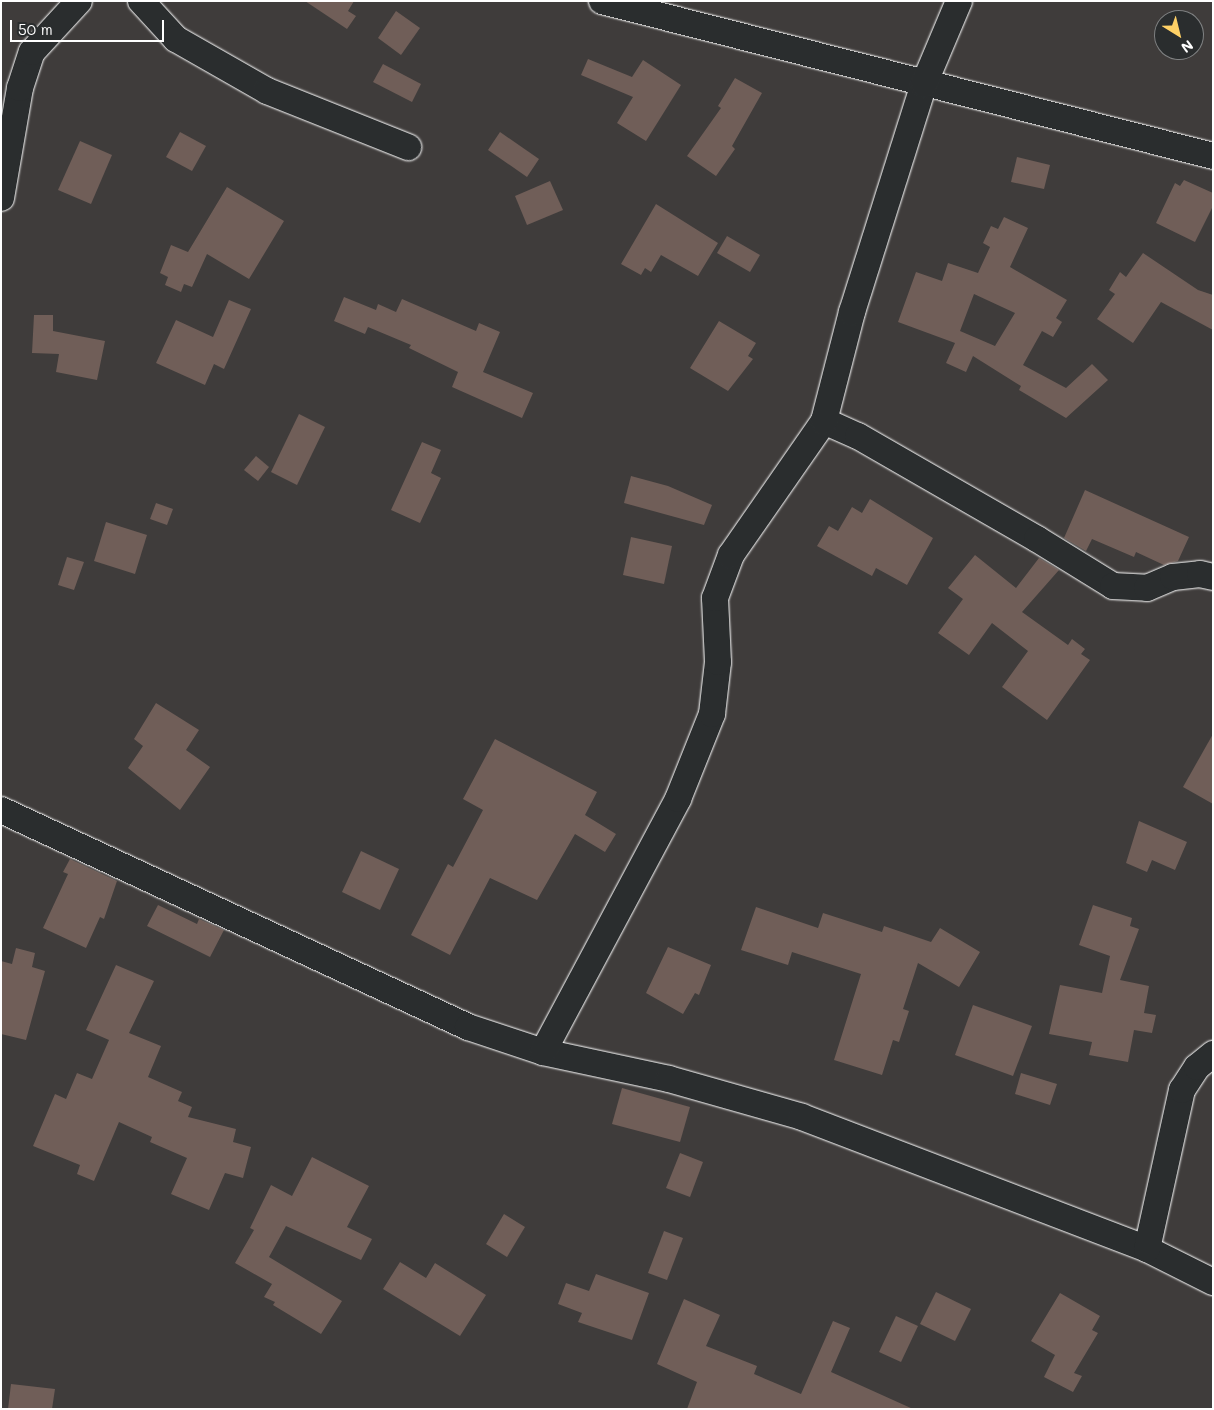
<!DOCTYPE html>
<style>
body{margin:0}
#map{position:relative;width:1214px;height:1410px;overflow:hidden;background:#3f3c3b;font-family:Mali,sans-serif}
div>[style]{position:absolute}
.building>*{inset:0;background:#705e58}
.roads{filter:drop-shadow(0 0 1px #fff) drop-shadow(0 0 1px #fff)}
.minor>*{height:26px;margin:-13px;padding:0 13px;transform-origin:13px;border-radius:13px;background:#2a2d2e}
span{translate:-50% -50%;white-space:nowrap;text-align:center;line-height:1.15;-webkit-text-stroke:5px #2a2d2e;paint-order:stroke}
.frame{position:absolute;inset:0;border:2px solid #fff;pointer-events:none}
.north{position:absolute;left:1154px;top:10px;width:50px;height:50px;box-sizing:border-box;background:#2a2d2e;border:1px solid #7f8182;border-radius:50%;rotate:144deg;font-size:14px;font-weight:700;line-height:20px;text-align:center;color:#fff}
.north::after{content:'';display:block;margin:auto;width:18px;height:22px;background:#ffd166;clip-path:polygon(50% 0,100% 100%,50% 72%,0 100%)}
.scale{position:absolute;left:10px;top:20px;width:154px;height:22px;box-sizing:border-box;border:2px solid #fff;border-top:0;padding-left:6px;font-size:15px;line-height:18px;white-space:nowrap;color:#fff;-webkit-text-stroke:4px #2a2d2e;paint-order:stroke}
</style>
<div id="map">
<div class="building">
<i style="clip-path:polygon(305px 1px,354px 1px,348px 11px,356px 16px,347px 29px)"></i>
<i style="clip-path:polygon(396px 11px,420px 28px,401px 55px,378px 38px)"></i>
<i style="clip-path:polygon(588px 59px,632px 77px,643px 60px,681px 85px,646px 141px,617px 123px,633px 97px,581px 75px)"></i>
<i style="clip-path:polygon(383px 64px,421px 84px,412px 102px,373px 82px)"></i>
<i style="clip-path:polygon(735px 78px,762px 93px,732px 146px,735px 149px,716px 176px,687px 156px,721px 108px,718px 106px)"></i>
<i style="clip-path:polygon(180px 132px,206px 146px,192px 171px,166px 157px)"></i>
<i style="clip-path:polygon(500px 132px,539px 159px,527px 177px,488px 150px)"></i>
<i style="clip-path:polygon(80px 141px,112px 155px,91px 204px,58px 190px)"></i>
<i style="clip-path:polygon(1017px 157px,1050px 165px,1044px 189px,1011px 182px)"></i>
<i style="clip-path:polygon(1184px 180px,1213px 193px,1213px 206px,1195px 242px,1156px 223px,1175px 183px,1180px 186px)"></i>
<i style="clip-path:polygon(550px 181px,563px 210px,527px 225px,515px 196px)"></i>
<i style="clip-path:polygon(227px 187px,284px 221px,249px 279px,207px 254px,192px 287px,184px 284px,181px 292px,165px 285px,168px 277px,160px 273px,171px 245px,188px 252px)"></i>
<i style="clip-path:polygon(656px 204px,718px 243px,698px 276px,661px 255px,651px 272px,645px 268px,641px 275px,621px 264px)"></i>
<i style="clip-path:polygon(evenodd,1004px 217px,1028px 228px,1010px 267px,1067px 300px,1056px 318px,1062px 322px,1053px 337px,1042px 331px,1023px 365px,1066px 388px,1092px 364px,1108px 380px,1066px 418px,1019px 390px,1021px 386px,973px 356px,966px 372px,946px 363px,955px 343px,898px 322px,916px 272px,942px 281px,948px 263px,978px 273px,990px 247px,983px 243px,991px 226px,998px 229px,1004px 217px,974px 294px,1015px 313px,995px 346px,960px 331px,974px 294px)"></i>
<i style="clip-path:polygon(727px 236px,760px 255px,750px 272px,717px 253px)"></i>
<i style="clip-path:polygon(1143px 253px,1198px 290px,1213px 295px,1213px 330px,1161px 302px,1133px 343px,1097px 319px,1115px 294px,1109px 290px,1120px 272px,1126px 277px)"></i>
<i style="clip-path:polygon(344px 297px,376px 310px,378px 304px,396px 312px,402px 299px,476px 331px,479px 323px,500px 332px,483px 372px,533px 393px,522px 418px,452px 387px,458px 372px,409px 348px,411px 345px,368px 327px,365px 334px,334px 321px)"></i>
<i style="clip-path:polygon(229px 300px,251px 309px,224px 369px,214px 364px,205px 385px,156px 363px,176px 320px,213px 337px)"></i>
<i style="clip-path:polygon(34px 315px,53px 315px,53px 331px,105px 341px,97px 380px,56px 372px,59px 354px,32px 353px)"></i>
<i style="clip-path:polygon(719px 321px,756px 343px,748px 356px,753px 359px,728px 391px,690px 368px)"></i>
<i style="clip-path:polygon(299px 414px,325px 427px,297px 485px,271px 472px)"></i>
<i style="clip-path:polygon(422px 442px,441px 450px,431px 473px,441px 478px,420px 523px,391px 510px)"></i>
<i style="clip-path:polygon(256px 456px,269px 467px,258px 481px,244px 470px)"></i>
<i style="clip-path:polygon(631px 476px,668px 486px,712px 505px,704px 525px,624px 503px)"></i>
<i style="clip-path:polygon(1085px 490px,1189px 537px,1178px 561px,1164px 565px,1136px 552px,1134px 557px,1092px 539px,1086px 551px,1064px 538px)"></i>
<i style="clip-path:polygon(870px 499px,933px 538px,907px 585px,876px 568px,872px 576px,817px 546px,829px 526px,838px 531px,852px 507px,862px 513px)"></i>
<i style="clip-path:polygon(156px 503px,173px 509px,167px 525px,150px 519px)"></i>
<i style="clip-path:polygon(106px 522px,147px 535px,135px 574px,94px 561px)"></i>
<i style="clip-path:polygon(631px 537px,672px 546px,664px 584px,623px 575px)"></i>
<i style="clip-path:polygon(975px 555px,1016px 588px,1039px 558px,1059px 570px,1022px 612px,1068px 645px,1072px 639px,1085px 649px,1081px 654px,1090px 660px,1047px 720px,1002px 687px,1028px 651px,992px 623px,969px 655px,938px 633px,963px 599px,948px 588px)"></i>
<i style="clip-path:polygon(67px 557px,84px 562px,74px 590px,58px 585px)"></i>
<i style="clip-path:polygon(156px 703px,199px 730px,186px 750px,210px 767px,180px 810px,128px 768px,143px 746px,134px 739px)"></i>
<i style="clip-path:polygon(1213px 734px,1213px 804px,1183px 787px)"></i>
<i style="clip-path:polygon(495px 739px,597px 792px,585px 815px,616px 834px,605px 852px,575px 834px,537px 900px,490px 878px,450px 955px,411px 935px,448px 864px,453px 867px,483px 810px,463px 799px)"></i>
<i style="clip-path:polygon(1139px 821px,1187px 842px,1175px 870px,1152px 860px,1147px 872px,1126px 863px)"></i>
<i style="clip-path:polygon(361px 851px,399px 869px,380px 910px,342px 892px)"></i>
<i style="clip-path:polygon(70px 859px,117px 881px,104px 919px,100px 917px,86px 948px,43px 928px,68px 874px,63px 872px)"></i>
<i style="clip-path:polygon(158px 905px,197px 924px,199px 919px,224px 930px,210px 957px,147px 926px)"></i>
<i style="clip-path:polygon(1093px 905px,1132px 918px,1130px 926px,1139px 929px,1120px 980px,1149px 986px,1144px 1013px,1156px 1015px,1152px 1033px,1134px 1030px,1128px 1062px,1089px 1055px,1092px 1042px,1049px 1034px,1060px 985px,1102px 993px,1110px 956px,1079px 945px)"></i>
<i style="clip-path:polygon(756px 907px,818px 928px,823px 913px,882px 932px,884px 926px,931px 942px,940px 928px,980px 952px,959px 987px,918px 963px,903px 1009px,909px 1011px,899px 1042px,893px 1040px,882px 1075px,834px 1060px,861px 974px,792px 952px,788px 965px,741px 950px)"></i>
<i style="clip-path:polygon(668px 947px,711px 965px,699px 995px,695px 993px,683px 1014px,646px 993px)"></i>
<i style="clip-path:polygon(16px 948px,35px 953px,32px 967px,45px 971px,26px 1040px,1px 1034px,1px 961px,12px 964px)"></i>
<i style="clip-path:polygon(116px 965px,154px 981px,129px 1033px,161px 1046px,148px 1077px,182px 1092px,178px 1101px,192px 1107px,188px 1117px,236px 1129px,233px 1142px,251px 1147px,243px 1178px,225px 1173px,209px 1210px,171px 1194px,187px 1158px,150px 1142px,152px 1137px,119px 1122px,94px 1181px,77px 1174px,80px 1165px,33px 1146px,55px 1094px,66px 1099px,77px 1073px,92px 1079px,109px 1040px,86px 1030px)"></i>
<i style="clip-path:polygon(973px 1005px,1032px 1026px,1013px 1076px,955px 1055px)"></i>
<i style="clip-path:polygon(1021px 1073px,1057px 1084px,1050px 1105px,1015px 1094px)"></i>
<i style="clip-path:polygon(622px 1088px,690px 1107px,680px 1142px,612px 1124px)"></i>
<i style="clip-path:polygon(680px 1153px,703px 1162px,690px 1197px,666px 1188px)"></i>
<i style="clip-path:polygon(312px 1157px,369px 1186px,347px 1227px,372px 1239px,361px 1260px,286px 1226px,269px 1257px,342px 1301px,321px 1334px,273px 1305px,275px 1302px,264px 1297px,272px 1284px,235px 1263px,254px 1230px,250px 1228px,271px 1185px,292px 1196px)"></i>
<i style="clip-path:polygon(504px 1214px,525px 1227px,507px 1257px,486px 1244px)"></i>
<i style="clip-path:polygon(664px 1231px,683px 1238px,667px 1280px,648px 1273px)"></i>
<i style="clip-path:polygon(400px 1262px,426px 1278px,435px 1263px,486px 1295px,460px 1336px,383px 1289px)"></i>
<i style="clip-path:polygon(596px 1274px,649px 1293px,632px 1340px,578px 1322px,582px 1313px,558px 1304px,566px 1283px,589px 1291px)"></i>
<i style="clip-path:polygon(936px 1292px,971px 1309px,955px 1341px,920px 1324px)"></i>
<i style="clip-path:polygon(1060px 1293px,1100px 1316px,1092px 1330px,1098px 1333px,1074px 1373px,1082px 1376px,1073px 1392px,1044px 1377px,1055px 1355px,1031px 1341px)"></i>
<i style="clip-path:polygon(684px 1299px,720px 1315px,706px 1346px,757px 1366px,754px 1374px,801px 1394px,833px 1321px,850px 1328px,831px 1372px,913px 1409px,687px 1409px,697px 1382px,657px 1364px)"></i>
<i style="clip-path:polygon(896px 1316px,918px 1326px,901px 1362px,879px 1352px)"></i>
<i style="clip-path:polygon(11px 1384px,55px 1389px,52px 1409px,8px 1409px)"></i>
</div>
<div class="roads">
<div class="minor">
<i style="left:141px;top:1px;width:52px;rotate:47.4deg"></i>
<i style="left:176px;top:39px;width:105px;rotate:29.7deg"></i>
<i style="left:267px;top:91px;width:152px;rotate:21.7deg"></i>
<i style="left:602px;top:1px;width:630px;rotate:14.23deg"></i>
<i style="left:1px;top:198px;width:112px;rotate:-80.2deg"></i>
<i style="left:20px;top:88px;width:38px;rotate:-72deg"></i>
<i style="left:32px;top:52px;width:69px;rotate:-47.3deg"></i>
<i style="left:824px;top:421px;width:37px;rotate:24deg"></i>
<i style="left:858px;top:436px;width:207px;rotate:29.9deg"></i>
<i style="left:1037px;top:539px;width:89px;rotate:31.7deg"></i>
<i style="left:1113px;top:586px;width:34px;rotate:3deg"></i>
<i style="left:1147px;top:588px;width:28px;rotate:-23deg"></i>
<i style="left:1173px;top:577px;width:27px;rotate:-6deg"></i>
<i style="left:1200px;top:574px;width:13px;rotate:13deg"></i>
<i style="left:1px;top:810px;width:515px;rotate:24.92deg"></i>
<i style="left:468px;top:1027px;width:79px;rotate:18.4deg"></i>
<i style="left:543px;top:1052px;width:129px;rotate:12.1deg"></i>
<i style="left:669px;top:1079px;width:138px;rotate:15.9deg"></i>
<i style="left:802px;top:1117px;width:369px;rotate:20.9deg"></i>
<i style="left:1147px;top:1249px;width:74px;rotate:26.6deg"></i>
<i style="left:543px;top:1052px;width:287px;rotate:-61.9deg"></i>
<i style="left:678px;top:799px;width:92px;rotate:-68.2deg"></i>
<i style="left:712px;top:714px;width:52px;rotate:-83.4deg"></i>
<i style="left:718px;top:662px;width:64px;rotate:-92.7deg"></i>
<i style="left:715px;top:598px;width:46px;rotate:-69.6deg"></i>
<i style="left:731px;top:555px;width:163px;rotate:-55.2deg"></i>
<i style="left:824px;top:421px;width:113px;rotate:-75.6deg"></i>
<i style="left:852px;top:312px;width:239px;rotate:-72.5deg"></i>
<i style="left:924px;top:84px;width:90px;rotate:-67.1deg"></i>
<i style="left:1147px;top:1249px;width:163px;rotate:-77.6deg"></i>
<i style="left:1182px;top:1090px;width:27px;rotate:-57deg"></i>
<i style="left:1197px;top:1067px;width:21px;rotate:-39deg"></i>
</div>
</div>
<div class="frame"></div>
<div class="north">N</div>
<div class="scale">50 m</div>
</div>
